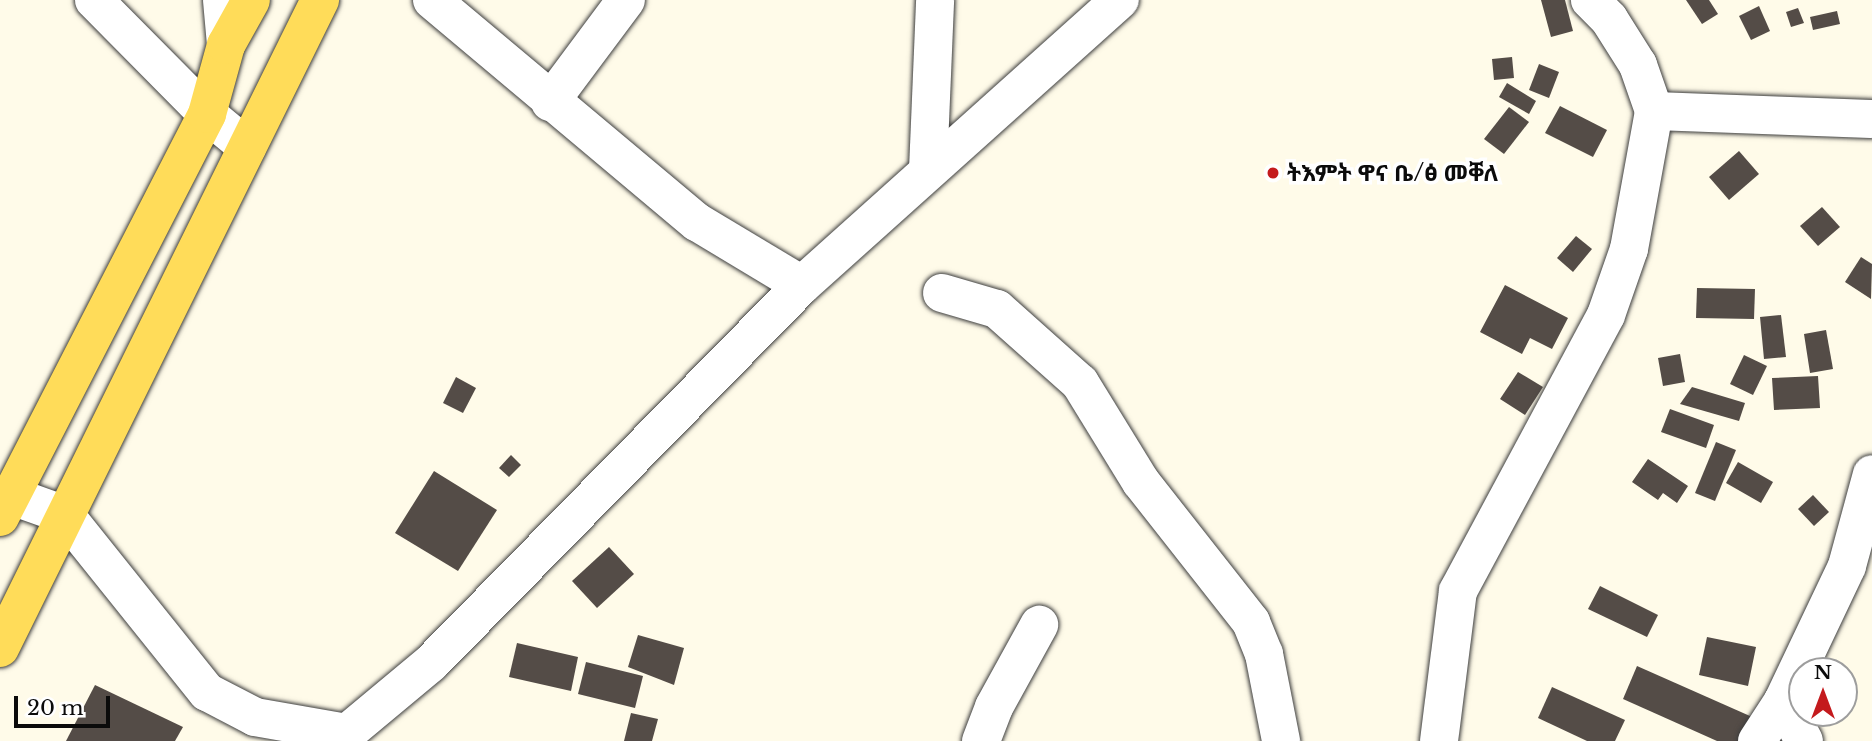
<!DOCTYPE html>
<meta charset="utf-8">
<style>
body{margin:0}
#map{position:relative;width:1872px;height:741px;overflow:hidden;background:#fffbe9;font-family:"Libre Baskerville","Noto Sans Ethiopic",serif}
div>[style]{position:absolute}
.building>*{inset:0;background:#544c47}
.roads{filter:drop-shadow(0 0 2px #3e3e3e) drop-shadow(0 0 2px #3e3e3e)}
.minor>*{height:38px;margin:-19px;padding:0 19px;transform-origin:19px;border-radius:19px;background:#fff}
.major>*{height:38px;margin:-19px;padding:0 19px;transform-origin:19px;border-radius:19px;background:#ffdc59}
.dots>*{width:19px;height:19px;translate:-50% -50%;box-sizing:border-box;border:4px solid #fff;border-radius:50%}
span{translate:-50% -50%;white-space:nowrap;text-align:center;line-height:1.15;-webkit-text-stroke:7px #fff;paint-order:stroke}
.poi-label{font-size:23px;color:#0b0b0b;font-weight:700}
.left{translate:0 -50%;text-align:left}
.north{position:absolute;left:1788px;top:657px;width:70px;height:70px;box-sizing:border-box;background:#fff;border:2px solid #9d9d9d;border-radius:50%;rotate:0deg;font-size:19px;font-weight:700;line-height:28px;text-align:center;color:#0b0b0b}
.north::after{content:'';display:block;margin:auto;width:24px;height:32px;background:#c41a1d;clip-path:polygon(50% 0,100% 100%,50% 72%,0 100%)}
.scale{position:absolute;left:14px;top:696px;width:96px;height:32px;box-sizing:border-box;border:4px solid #0b0b0b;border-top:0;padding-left:9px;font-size:21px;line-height:24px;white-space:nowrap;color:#0b0b0b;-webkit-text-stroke:5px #fff;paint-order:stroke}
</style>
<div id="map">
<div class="building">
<i style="clip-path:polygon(1541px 0,1565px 0,1573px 31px,1551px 37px)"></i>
<i style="clip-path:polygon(1686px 0,1709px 0,1718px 14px,1702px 24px)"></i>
<i style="clip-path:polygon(1759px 6px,1770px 31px,1751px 40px,1739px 16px)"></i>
<i style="clip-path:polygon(1798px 8px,1804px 23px,1791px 27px,1786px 12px)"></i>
<i style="clip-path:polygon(1837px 11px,1840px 24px,1813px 30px,1810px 17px)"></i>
<i style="clip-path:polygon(1512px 57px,1514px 78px,1494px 80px,1492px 59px)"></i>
<i style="clip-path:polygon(1539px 64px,1559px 72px,1549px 98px,1529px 90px)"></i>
<i style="clip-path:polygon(1507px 83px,1536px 101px,1529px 114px,1499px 97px)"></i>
<i style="clip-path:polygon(1560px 106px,1607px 130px,1593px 157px,1545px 133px)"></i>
<i style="clip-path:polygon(1509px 107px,1529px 122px,1504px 154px,1484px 139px)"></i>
<i style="clip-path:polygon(1739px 151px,1759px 174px,1729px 200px,1709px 177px)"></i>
<i style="clip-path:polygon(1822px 207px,1840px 227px,1818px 246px,1800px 226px)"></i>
<i style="clip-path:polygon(1576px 236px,1592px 249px,1573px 272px,1557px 258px)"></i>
<i style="clip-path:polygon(1861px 257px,1872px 264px,1871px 299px,1845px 282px)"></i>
<i style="clip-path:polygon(1505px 285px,1568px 318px,1552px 349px,1530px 338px,1522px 354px,1480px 332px)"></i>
<i style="clip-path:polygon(1697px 288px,1755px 289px,1754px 319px,1696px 318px)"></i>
<i style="clip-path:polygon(1781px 315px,1786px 357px,1764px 359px,1760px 317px)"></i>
<i style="clip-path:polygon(1826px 330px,1833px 369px,1810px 373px,1804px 334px)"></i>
<i style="clip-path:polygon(1680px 354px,1685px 382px,1663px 386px,1658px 358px)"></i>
<i style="clip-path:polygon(1744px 355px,1767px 366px,1753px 395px,1730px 384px)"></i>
<i style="clip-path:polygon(1518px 372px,1543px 387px,1525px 415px,1500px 399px)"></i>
<i style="clip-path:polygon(1818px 376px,1820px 408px,1774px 410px,1772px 378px)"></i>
<i style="clip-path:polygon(456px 377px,476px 388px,463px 413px,443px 403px)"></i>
<i style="clip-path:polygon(1692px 387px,1745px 403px,1739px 421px,1680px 404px)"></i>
<i style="clip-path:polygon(1670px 409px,1714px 425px,1706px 448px,1661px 432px)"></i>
<i style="clip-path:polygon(1716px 442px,1736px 450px,1715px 501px,1695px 493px)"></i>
<i style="clip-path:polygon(511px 455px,521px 465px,509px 477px,499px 468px)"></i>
<i style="clip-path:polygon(1648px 459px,1688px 486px,1677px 503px,1663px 493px,1658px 500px,1632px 482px)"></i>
<i style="clip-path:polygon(1738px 462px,1773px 482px,1761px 503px,1726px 483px)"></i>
<i style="clip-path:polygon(434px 471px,497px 510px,458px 571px,395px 533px)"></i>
<i style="clip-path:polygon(1813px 495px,1829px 512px,1814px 526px,1798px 509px)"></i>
<i style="clip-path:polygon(609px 547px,634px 574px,597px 608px,572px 581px)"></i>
<i style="clip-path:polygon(1600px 586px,1658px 615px,1647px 637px,1588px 609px)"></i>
<i style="clip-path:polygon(638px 635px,684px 648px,674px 685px,628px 667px)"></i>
<i style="clip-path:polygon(1707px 637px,1756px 647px,1748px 686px,1699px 675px)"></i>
<i style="clip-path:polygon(517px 643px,578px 657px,571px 691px,509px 677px)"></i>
<i style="clip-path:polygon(586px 662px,643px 676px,635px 708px,578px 694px)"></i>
<i style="clip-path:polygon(1637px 666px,1759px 720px,1750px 741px,1717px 741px,1623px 699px)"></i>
<i style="clip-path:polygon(95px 685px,183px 727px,175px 741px,66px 741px)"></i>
<i style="clip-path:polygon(1552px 687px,1625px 720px,1615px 741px,1587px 741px,1538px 718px)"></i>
<i style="clip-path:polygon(631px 713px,658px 719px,652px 741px,624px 741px)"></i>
</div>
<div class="roads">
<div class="minor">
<i style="left:94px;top:0;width:161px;rotate:45.3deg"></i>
<i style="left:207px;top:114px;width:52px;rotate:39.5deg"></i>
<i style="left:222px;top:0;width:45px;rotate:84.9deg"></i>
<i style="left:432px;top:0;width:346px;rotate:40deg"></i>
<i style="left:697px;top:222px;width:122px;rotate:31deg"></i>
<i style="left:550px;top:102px;width:127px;rotate:-53.3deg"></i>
<i style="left:1654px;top:111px;width:218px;rotate:2.1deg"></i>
<i style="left:928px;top:170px;width:170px;rotate:-87.6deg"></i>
<i style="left:942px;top:293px;width:57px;rotate:16.2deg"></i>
<i style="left:997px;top:309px;width:111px;rotate:41.7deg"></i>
<i style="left:1080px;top:383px;width:116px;rotate:58.4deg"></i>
<i style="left:1141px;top:482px;width:178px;rotate:51.8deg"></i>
<i style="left:1251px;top:622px;width:35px;rotate:68deg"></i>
<i style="left:1264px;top:654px;width:89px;rotate:78.9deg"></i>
<i style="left:12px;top:496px;width:56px;rotate:19.7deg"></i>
<i style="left:65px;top:515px;width:227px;rotate:51.3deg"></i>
<i style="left:207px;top:692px;width:54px;rotate:27.5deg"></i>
<i style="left:255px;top:717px;width:93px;rotate:9.9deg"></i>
<i style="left:1783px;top:701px;width:45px;rotate:62.3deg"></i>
<i style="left:345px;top:741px;width:8px;rotate:-76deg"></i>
<i style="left:347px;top:733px;width:109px;rotate:-39.8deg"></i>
<i style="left:431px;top:663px;width:530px;rotate:-45.54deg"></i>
<i style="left:802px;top:285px;width:427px;rotate:-41.9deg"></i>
<i style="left:981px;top:741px;width:36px;rotate:-69deg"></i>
<i style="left:994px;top:707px;width:94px;rotate:-61.2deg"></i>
<i style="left:1439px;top:741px;width:151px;rotate:-82.8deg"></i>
<i style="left:1458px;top:591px;width:313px;rotate:-61.8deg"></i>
<i style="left:1606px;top:315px;width:70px;rotate:-70.8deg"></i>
<i style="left:1629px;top:249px;width:140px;rotate:-79.7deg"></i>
<i style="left:1654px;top:111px;width:49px;rotate:-109.2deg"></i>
<i style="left:1638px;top:65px;width:54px;rotate:-122.2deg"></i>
<i style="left:1609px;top:19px;width:27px;rotate:-135deg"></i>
<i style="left:1757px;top:741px;width:48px;rotate:-57deg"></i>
<i style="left:1783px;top:701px;width:149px;rotate:-64.6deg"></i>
<i style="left:1847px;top:566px;width:95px;rotate:-74.8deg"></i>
</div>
<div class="major">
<i style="left:0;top:517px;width:453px;rotate:-62.8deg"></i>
<i style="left:207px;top:114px;width:72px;rotate:-74.6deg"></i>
<i style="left:226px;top:45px;width:51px;rotate:-60.9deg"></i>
<i style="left:0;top:648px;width:723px;rotate:-63.72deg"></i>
</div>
</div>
<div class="dots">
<i style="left:1273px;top:173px;background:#c41a1d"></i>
</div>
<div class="poi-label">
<span class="left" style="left:1287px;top:173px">ትእምት ዋና ቤ/ፅ መቐለ</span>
</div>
<div class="north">N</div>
<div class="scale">20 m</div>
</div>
